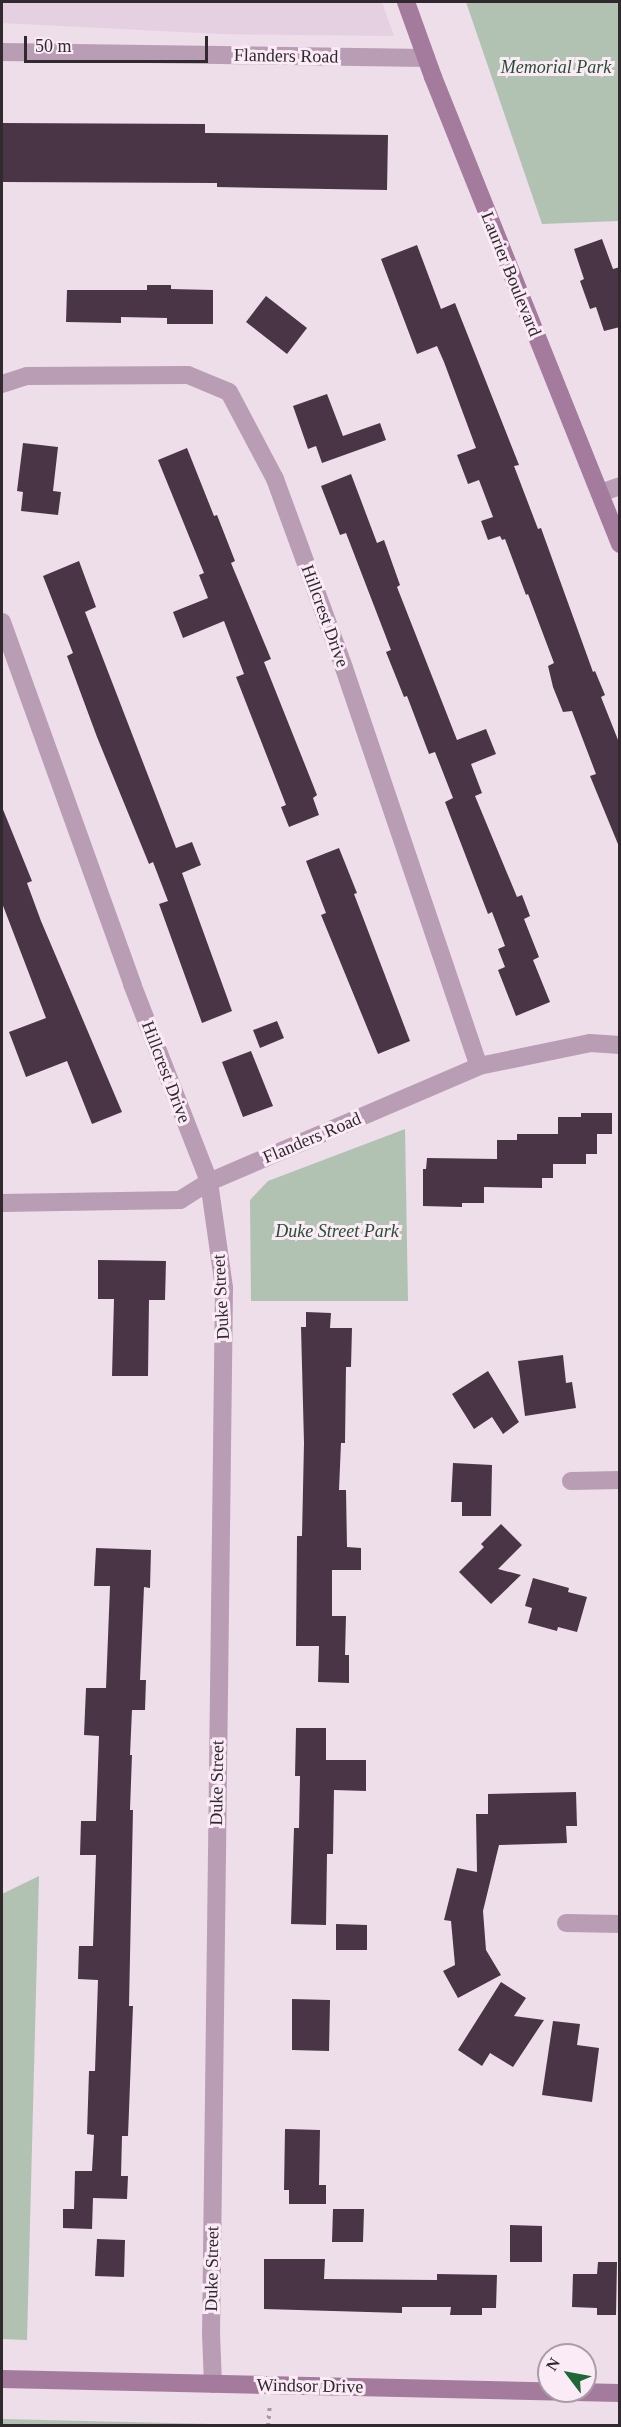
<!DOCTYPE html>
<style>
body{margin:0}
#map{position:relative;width:621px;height:2427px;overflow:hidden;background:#eddeea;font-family:"Times New Roman",serif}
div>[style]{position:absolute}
.built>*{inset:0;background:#e4d0e0}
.green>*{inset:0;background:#b1c2b3}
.building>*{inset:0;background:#4a3547}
.path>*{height:4px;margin-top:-2px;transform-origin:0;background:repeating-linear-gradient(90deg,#a498a1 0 3px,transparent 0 7.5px)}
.street>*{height:18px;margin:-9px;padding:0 9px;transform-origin:9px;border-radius:9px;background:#b99db4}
.secondary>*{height:18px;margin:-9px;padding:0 9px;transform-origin:9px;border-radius:9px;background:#a47b9d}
span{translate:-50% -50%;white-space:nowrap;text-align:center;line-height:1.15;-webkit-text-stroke:6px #faebf7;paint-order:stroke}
.street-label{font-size:18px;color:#302a2f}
.park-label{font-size:18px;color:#264f2f;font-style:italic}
.frame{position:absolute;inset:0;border:3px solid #302a2f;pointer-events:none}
.north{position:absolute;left:537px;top:2343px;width:60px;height:60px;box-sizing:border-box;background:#faebf7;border:2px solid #a99ea7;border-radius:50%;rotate:302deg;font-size:16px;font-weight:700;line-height:24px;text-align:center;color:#302a2f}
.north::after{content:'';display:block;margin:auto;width:21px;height:27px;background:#1f6835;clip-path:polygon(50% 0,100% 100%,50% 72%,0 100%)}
.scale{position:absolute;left:24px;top:36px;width:184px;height:27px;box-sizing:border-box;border:3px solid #302a2f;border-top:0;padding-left:8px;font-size:18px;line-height:21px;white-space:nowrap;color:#302a2f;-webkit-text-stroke:4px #faebf7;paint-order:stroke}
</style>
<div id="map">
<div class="built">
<i style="clip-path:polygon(2px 2px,382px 2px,394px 36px,221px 34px,2px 23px)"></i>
</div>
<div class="green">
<i style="clip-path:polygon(466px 2px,619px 2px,619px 221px,542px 224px)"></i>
<i style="clip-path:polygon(405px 1129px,408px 1301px,251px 1301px,250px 1200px,268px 1181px)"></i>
<i style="clip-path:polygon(39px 1876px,27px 2340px,2px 2339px,2px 1894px)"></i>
<i style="clip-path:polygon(2px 2419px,254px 2425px,2px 2426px)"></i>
</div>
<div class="building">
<i style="clip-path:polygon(2px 123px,205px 124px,205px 133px,388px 135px,387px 190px,217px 187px,217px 183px,2px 182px)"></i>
<i style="clip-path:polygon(602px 239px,613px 269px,620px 267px,620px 327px,604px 331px,596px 307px,590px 309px,580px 281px,584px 279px,574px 249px)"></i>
<i style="clip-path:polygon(417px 245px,441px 309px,455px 303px,519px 465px,514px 466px,538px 529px,541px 528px,593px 672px,595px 671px,605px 695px,601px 697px,620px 745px,620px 849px,590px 776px,596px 774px,572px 711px,563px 712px,553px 687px,548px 666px,554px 663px,528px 594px,526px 595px,505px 539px,502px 540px,500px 536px,488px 540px,481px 521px,493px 517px,479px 480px,468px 484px,457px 455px,476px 448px,444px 362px,437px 346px,417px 354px,381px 259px)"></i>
<i style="clip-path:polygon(147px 285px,171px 285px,171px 289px,213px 290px,213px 324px,167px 324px,167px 318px,121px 317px,121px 323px,66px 322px,67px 290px,147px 290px)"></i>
<i style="clip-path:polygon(266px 296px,307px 328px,287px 354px,246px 322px)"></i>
<i style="clip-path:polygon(327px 394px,343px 436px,380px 423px,386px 440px,322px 463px,316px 446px,308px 449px,293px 406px)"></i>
<i style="clip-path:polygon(23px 443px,58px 447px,53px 491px,61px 492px,58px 515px,21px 511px,23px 492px,17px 491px)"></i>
<i style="clip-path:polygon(187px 448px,214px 516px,217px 515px,235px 561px,231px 563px,271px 659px,264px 662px,317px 795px,313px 798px,319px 815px,289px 827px,281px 807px,286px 805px,236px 677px,244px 674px,224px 621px,183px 638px,173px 612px,208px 598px,199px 575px,204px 573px,158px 460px)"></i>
<i style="clip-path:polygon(351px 474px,377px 543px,384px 540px,400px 585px,397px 587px,457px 740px,486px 729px,496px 754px,471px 764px,482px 793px,475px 796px,517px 897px,522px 895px,530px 916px,524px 919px,539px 957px,533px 960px,550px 1002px,516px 1016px,498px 970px,505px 967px,498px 949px,505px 946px,492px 912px,488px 914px,445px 802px,453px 798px,435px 752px,429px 754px,407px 696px,404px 697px,386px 652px,391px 650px,346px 533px,340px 535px,321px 486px)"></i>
<i style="clip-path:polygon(79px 561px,96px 607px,85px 612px,176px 848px,192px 842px,201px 865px,182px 873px,232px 1011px,202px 1023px,159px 904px,168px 901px,153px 862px,149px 864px,97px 737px,67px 656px,73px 653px,43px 576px)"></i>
<i style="clip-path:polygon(2px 807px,32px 881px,27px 883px,41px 921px,122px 1112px,92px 1124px,67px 1061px,26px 1077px,9px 1032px,46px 1018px,2px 903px)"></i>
<i style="clip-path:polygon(339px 848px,357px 893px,354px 894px,410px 1041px,378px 1054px,321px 915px,326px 913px,306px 861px)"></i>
<i style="clip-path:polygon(277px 1021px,284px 1038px,260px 1048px,253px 1030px)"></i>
<i style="clip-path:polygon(251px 1051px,273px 1106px,243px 1117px,222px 1062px)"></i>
<i style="clip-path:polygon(581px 1113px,612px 1113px,612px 1134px,597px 1134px,597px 1154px,586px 1154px,586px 1164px,553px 1164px,553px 1178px,542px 1178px,542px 1188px,484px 1187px,484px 1203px,462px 1203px,462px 1207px,423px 1206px,423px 1169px,426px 1169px,427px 1158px,497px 1159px,497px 1140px,517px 1140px,517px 1134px,558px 1134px,558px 1117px,581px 1117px)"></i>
<i style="clip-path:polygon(98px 1260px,166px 1261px,165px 1300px,149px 1300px,148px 1376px,112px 1376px,114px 1299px,98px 1299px)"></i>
<i style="clip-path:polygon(306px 1312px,331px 1313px,330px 1328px,352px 1328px,351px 1367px,346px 1367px,345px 1443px,341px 1443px,339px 1490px,346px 1490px,347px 1547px,361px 1548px,361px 1570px,332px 1570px,332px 1616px,346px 1616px,345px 1655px,349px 1655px,349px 1683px,318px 1682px,319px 1646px,296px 1646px,297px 1536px,302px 1536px,304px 1443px,301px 1327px,306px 1327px)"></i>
<i style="clip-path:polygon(563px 1355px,566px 1383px,572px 1382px,576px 1408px,525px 1416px,518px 1361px)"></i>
<i style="clip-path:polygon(488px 1371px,519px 1422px,503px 1434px,492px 1417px,474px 1429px,452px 1394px)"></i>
<i style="clip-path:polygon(453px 1463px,492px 1465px,491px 1516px,462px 1516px,462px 1502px,451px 1502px)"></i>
<i style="clip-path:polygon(501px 1524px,522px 1545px,498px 1569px,521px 1575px,491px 1604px,459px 1572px,484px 1547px,481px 1544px)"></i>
<i style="clip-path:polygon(96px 1548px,151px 1550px,150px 1588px,144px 1587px,140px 1680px,146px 1680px,145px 1710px,132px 1710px,130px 1755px,132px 1755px,130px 1810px,133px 1810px,129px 2006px,133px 2006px,128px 2136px,122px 2136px,121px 2176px,128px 2176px,127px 2199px,93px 2198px,92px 2229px,63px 2228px,63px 2209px,74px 2209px,75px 2171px,92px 2171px,94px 2135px,87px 2134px,89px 2071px,95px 2071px,98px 1980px,78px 1979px,79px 1946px,93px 1946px,96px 1855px,80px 1855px,81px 1821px,96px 1821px,99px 1736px,84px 1735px,86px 1688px,106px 1688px,110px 1586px,94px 1586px)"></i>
<i style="clip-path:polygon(533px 1578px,569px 1588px,568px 1592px,587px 1597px,577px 1632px,558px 1627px,557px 1631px,528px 1623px,532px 1608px,525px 1606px)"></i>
<i style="clip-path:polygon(296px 1728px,326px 1728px,326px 1760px,366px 1760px,366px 1791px,334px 1790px,333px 1854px,327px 1854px,326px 1925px,291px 1924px,294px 1828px,299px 1828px,300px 1776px,295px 1776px)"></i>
<i style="clip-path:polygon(576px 1792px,577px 1826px,566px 1826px,567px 1843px,499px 1845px,483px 1911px,486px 1950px,501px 1975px,458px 1998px,443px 1971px,455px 1965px,451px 1921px,444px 1920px,457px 1868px,477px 1872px,476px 1814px,488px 1814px,488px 1794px)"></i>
<i style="clip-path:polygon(336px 1924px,367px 1925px,367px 1950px,336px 1950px)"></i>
<i style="clip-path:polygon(501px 1982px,526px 1998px,514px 2016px,544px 2020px,513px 2067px,490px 2053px,482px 2066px,458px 2050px)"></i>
<i style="clip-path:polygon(292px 1999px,330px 2000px,329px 2051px,292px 2050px)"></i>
<i style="clip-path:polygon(553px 2021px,580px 2024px,577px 2045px,599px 2048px,592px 2102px,542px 2095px)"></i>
<i style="clip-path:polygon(285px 2129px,320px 2130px,319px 2185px,326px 2185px,326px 2204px,289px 2204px,289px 2190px,284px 2190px)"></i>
<i style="clip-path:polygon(333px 2209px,364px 2209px,363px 2242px,332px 2242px)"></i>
<i style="clip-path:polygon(510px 2225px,542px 2226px,542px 2262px,510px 2262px)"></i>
<i style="clip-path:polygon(97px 2239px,125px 2240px,124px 2277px,95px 2276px)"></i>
<i style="clip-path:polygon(264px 2259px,325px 2259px,324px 2279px,437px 2280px,437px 2274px,497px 2275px,496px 2308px,482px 2308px,482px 2315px,450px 2315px,451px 2307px,402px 2307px,402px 2313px,264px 2309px)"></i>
<i style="clip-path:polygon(598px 2262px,617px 2262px,616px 2315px,597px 2315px,597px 2308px,572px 2307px,573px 2274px,597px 2274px)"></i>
</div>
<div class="path">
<i style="left:268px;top:2426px;width:22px;rotate:-85deg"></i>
</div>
<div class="street">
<i style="left:2px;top:52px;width:424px;rotate:0.8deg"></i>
<i style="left:2px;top:384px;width:26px;rotate:-18deg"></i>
<i style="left:27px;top:376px;width:161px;rotate:-0.4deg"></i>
<i style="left:188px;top:375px;width:44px;rotate:22.5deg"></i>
<i style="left:229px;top:392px;width:98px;rotate:62.1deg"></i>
<i style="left:275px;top:479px;width:201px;rotate:69.9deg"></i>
<i style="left:344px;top:668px;width:420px;rotate:71.3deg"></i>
<i style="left:600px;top:493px;width:21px;rotate:-19deg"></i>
<i style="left:2px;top:622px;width:385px;rotate:70.2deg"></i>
<i style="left:132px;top:984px;width:212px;rotate:68.7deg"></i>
<i style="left:209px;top:1182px;width:107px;rotate:81.9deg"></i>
<i style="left:224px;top:1288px;width:1045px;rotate:90.71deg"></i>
<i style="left:211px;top:2333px;width:51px;rotate:87.8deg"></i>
<i style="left:2px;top:1203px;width:178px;rotate:-1deg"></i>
<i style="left:180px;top:1200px;width:34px;rotate:-32deg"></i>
<i style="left:209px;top:1182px;width:294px;rotate:-23.2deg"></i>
<i style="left:479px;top:1066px;width:113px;rotate:-11.7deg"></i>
<i style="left:590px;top:1043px;width:30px;rotate:4deg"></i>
<i style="left:571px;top:1481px;width:49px;rotate:-1.2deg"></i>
<i style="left:566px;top:1923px;width:54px;rotate:1.1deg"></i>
</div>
<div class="secondary">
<i style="left:406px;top:2px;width:80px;rotate:70.2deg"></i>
<i style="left:433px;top:77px;width:503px;rotate:68.18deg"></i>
<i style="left:2px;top:2379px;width:618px;rotate:1.3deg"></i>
</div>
<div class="street-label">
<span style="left:286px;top:56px;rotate:1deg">Flanders Road</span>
<span style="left:511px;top:274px;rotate:68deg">Laurier Boulevard</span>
<span style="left:325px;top:616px;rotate:70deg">Hillcrest Drive</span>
<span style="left:166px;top:1072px;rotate:69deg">Hillcrest Drive</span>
<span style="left:312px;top:1138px;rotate:-23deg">Flanders Road</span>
<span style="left:221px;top:1297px;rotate:-93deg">Duke Street</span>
<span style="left:217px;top:1783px;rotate:-89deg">Duke Street</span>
<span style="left:212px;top:2269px;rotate:-89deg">Duke Street</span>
<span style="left:310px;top:2386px;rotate:1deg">Windsor Drive</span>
</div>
<div class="park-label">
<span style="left:556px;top:67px">Memorial Park</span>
<span style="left:337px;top:1231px">Duke Street Park</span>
</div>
<div class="frame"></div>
<div class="north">N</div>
<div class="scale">50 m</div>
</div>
